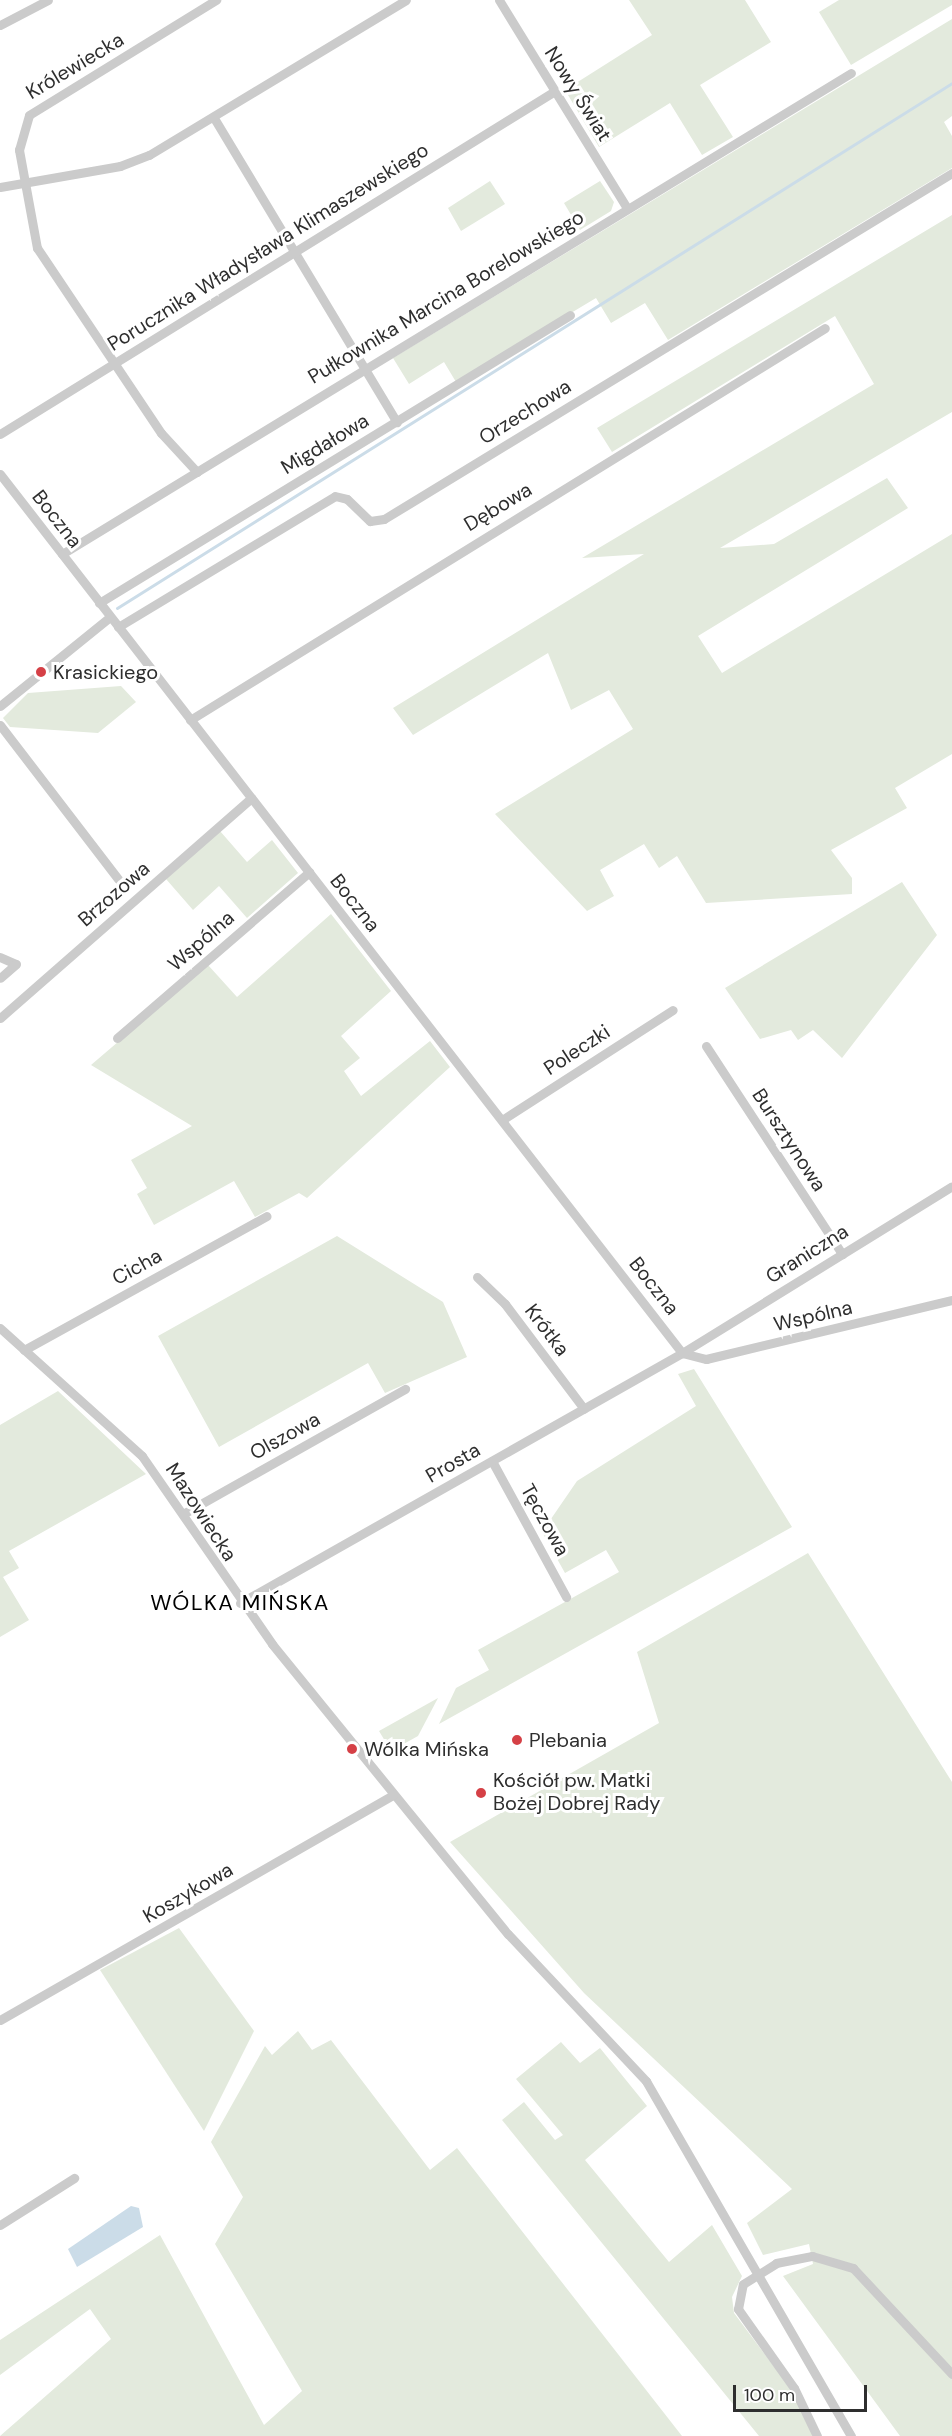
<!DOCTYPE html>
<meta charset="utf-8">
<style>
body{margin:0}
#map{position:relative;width:952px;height:2436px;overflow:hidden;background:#fff;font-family:"DM Sans",sans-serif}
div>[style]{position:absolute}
.green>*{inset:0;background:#e3eadd}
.water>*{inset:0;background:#cbdce8}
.stream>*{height:3px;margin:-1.5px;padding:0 1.5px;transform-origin:1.5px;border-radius:1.5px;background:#cbdce8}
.minor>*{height:9px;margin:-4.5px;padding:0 4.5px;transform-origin:4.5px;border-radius:4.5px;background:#cbcbcb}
.dots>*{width:16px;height:16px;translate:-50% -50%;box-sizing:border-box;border:3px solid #fff;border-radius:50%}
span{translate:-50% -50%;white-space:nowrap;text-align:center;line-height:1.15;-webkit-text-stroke:6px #fff;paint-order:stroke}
.street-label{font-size:20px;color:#2e2e2e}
.poi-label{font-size:20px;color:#2e2e2e}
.left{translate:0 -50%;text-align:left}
.quarter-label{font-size:22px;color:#000;letter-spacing:1.5px}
.scale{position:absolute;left:733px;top:2385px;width:134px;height:27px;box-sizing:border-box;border:3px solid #2e2e2e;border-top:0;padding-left:8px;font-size:18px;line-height:21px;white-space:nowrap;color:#2e2e2e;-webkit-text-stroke:4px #fff;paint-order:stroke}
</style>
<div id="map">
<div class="green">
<i style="clip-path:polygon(629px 0,745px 0,771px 42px,700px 85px,733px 137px,702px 155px,670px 103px,599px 147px,565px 90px,652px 35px)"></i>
<i style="clip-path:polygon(839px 0,952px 0,952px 5px,851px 65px,819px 12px)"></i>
<i style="clip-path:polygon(952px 19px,952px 116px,944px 122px,952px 136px,952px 168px,668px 340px,645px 303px,611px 323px,596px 298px,456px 382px,444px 362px,409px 384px,393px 358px)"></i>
<i style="clip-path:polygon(490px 181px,505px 204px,461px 231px,448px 208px)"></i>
<i style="clip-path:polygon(600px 181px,614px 202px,611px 211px,580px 230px,564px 203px)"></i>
<i style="clip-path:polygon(952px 215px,952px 412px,720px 548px,774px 544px,887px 478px,908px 508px,698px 636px,722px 673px,952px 534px,952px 754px,895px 788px,907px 808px,831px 850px,852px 878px,852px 894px,706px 903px,677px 856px,659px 868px,644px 844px,600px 870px,614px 896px,587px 911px,495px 814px,633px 729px,609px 690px,571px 710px,548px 653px,413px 735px,393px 708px,644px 554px,582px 558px,874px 384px,835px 316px,612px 452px,597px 428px)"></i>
<i style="clip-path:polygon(121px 686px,136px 702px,98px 733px,10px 727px,3px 718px,28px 693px)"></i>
<i style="clip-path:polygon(220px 831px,247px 862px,272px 840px,298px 873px,247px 918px,219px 886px,193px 910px,166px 879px)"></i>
<i style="clip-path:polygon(902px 882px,937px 935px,842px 1058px,813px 1030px,798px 1040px,791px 1030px,760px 1039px,725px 988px)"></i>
<i style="clip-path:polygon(331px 914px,391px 991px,341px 1036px,360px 1058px,344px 1071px,361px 1096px,430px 1041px,450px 1067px,307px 1198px,299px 1193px,255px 1217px,234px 1181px,154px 1225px,137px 1194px,147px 1188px,131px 1160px,192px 1126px,91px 1065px,208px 965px,237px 997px)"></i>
<i style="clip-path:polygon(337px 1236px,443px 1302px,467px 1357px,385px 1393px,368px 1363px,219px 1447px,158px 1336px)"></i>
<i style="clip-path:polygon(694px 1369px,792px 1527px,439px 1724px,456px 1688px,489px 1670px,478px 1650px,619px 1572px,606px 1550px,565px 1573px,542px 1532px,577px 1481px,696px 1406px,678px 1374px)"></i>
<i style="clip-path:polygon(58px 1391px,146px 1474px,9px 1551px,19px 1568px,3px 1577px,29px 1620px,0 1637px,0 1425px)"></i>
<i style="clip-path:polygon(808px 1553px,952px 1782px,952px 2436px,900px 2436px,783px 2276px,813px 2264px,809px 2244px,763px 2255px,747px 2223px,792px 2189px,584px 1993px,450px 1842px,659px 1723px,637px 1652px)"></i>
<i style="clip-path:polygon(438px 1698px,418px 1736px,391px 1751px,379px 1731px)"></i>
<i style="clip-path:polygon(179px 1928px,254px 2031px,204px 2131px,100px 1970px)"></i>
<i style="clip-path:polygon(298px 2031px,312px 2050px,331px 2040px,430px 2170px,457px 2148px,682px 2436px,0 2436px,111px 2339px,90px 2309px,0 2375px,0 2340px,160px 2235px,264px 2425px,302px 2391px,215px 2244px,243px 2197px,211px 2142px,265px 2046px,272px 2055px)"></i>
<i style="clip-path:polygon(561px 2042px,580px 2063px,600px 2048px,647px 2106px,585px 2160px,669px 2262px,712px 2225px,742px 2276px,732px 2297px,734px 2313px,793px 2392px,813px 2436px,759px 2436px,502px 2120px,524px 2102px,555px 2140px,563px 2135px,516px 2079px)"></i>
</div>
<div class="water">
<i style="clip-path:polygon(131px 2206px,139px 2208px,143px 2227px,77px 2267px,68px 2249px)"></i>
</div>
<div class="stream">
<i style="left:117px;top:608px;width:986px;rotate:-32.16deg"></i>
</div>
<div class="minor">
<i style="left:499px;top:0;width:244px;rotate:58.4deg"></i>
<i style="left:0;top:25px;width:54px;rotate:-27.5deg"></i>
<i style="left:214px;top:118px;width:355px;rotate:59deg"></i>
<i style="left:0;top:187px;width:122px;rotate:-9.9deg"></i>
<i style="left:120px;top:166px;width:31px;rotate:-21deg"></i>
<i style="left:149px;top:155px;width:300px;rotate:-31.1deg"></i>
<i style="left:0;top:434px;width:652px;rotate:-31.72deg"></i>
<i style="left:197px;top:472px;width:53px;rotate:-132.7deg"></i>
<i style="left:161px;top:433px;width:223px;rotate:-123.8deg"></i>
<i style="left:37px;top:248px;width:100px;rotate:-100.4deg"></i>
<i style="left:19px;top:150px;width:36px;rotate:-74deg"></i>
<i style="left:29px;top:115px;width:220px;rotate:-31.6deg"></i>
<i style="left:0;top:474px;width:1113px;rotate:52.19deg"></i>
<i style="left:682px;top:1353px;width:25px;rotate:14deg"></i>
<i style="left:706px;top:1359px;width:253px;rotate:-13.5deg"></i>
<i style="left:62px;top:554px;width:924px;rotate:-31.37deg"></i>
<i style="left:99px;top:603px;width:552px;rotate:-31.44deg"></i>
<i style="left:118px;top:627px;width:253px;rotate:-31.1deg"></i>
<i style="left:335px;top:496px;width:12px;rotate:14deg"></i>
<i style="left:347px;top:499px;width:32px;rotate:44deg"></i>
<i style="left:370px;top:521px;width:14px;rotate:-8deg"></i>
<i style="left:384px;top:519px;width:665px;rotate:-31.35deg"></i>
<i style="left:0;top:706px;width:141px;rotate:-39deg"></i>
<i style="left:190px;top:720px;width:746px;rotate:-31.69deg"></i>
<i style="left:0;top:725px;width:194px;rotate:52.5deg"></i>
<i style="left:0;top:957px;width:17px;rotate:24deg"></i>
<i style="left:16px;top:964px;width:21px;rotate:139deg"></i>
<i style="left:0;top:1018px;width:334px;rotate:-41.2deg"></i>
<i style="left:117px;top:1038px;width:254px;rotate:-40.8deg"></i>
<i style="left:706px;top:1046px;width:249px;rotate:56.8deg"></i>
<i style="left:502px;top:1120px;width:203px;rotate:-32.8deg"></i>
<i style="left:477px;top:1277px;width:39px;rotate:44deg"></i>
<i style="left:505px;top:1304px;width:131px;rotate:53deg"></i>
<i style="left:0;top:1328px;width:191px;rotate:42deg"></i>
<i style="left:142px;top:1456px;width:229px;rotate:55.3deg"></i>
<i style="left:272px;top:1644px;width:374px;rotate:50.9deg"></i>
<i style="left:508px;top:1934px;width:202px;rotate:46.8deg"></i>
<i style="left:646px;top:2081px;width:410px;rotate:60deg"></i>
<i style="left:24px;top:1350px;width:277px;rotate:-28.9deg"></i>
<i style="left:492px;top:1461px;width:155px;rotate:61.4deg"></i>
<i style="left:183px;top:1514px;width:255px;rotate:-29.4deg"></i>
<i style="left:240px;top:1603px;width:508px;rotate:-29.49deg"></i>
<i style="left:682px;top:1353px;width:317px;rotate:-31.7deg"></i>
<i style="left:0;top:2020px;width:453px;rotate:-29.8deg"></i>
<i style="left:0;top:2225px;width:88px;rotate:-32.4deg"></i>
<i style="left:817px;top:2436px;width:53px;rotate:-115.6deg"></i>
<i style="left:794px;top:2388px;width:97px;rotate:-125.3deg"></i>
<i style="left:738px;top:2309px;width:25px;rotate:-79deg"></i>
<i style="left:743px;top:2284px;width:39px;rotate:-32deg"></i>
<i style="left:776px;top:2263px;width:37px;rotate:-11deg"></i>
<i style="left:812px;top:2256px;width:43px;rotate:16.3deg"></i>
<i style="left:853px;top:2268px;width:145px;rotate:47deg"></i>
</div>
<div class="dots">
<i style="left:41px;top:672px;background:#d54046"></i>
<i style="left:517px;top:1740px;background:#d54046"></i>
<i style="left:352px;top:1749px;background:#d54046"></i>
<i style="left:481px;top:1793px;background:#d54046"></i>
</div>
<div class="street-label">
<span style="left:75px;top:66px;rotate:-31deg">Królewiecka</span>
<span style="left:578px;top:94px;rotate:58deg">Nowy Świat</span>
<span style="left:268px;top:247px;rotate:-32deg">Porucznika Władysława Klimaszewskiego</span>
<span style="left:446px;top:297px;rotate:-31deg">Pułkownika Marcina Borelowskiego</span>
<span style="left:525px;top:412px;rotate:-32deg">Orzechowa</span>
<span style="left:325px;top:444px;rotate:-31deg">Migdałowa</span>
<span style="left:498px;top:507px;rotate:-31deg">Dębowa</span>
<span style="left:57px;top:519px;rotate:52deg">Boczna</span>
<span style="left:114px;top:894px;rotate:-41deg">Brzozowa</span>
<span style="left:355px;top:903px;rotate:52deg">Boczna</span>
<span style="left:201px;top:941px;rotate:-41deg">Wspólna</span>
<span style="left:577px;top:1050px;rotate:-33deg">Poleczki</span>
<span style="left:789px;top:1140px;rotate:57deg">Bursztynowa</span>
<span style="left:807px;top:1254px;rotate:-32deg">Graniczna</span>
<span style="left:137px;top:1267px;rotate:-29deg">Cicha</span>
<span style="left:654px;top:1286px;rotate:52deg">Boczna</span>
<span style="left:813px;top:1316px;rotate:-13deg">Wspólna</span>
<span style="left:547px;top:1330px;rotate:53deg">Krótka</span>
<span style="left:285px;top:1436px;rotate:-29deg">Olszowa</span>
<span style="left:453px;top:1463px;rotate:-30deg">Prosta</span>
<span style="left:201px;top:1512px;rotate:57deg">Mazowiecka</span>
<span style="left:545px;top:1520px;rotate:61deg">Tęczowa</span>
<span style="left:188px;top:1893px;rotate:-30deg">Koszykowa</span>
</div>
<div class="poi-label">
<span class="left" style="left:53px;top:672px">Krasickiego</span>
<span class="left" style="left:529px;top:1740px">Plebania</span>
<span class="left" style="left:364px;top:1749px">Wólka Mińska</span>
<span class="left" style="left:493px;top:1792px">Kościół pw. Matki<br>Bożej Dobrej Rady</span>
</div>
<div class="quarter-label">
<span style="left:240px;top:1603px">WÓLKA MIŃSKA</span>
</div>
<div class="scale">100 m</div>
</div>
